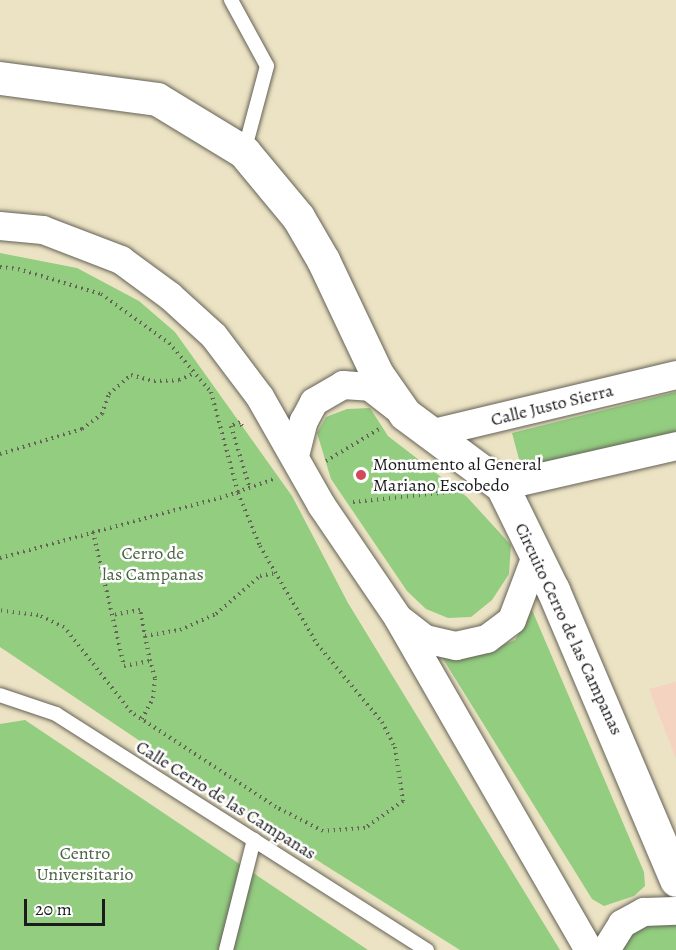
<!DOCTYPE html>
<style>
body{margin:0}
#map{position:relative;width:676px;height:950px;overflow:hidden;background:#ece3c4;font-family:Alegreya,serif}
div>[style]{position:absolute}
.built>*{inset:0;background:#f4d3c0}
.green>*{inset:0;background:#93cd80}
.path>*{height:4px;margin-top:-2px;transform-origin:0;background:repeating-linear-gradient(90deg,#656257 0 1.5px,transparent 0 6px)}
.roads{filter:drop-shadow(0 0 2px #656257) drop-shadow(0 0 2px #656257)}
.lane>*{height:14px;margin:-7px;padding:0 7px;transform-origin:7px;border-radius:7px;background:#fff}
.street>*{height:28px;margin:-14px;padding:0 14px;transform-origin:14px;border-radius:14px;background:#fff}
.secondary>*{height:33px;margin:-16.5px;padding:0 16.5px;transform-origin:16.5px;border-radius:16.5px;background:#fff}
.dots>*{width:16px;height:16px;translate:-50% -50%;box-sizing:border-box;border:3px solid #fff;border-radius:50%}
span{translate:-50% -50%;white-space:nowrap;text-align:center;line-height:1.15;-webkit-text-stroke:5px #fff;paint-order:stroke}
.street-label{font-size:18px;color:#1c1c1c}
.poi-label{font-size:18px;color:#1c1c1c}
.left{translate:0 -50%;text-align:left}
.park-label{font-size:18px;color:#4c6344}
.scale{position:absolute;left:24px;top:899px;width:81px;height:27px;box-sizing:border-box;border:3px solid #1c1c1c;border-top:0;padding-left:8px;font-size:18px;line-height:21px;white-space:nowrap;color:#1c1c1c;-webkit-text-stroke:4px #fff;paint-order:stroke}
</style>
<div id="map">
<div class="built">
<i style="clip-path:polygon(676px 682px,676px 759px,649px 689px)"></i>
</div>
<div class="green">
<i style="clip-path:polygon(0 253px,77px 268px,139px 301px,175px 332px,292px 496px,348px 603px,560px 950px,460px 950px,323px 864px,0 647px)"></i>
<i style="clip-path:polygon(676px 392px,676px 439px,524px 478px,512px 433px)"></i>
<i style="clip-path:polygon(370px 408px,388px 436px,467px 497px,511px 545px,509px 574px,492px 600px,471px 617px,448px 618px,426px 609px,407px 591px,331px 479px,317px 433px,326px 417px,347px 409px)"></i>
<i style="clip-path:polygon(532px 610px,644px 872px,645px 886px,634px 896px,604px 906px,592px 899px,440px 654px,497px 647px,515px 640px)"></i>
<i style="clip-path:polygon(25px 720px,368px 950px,0 950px,0 724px)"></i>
<i style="clip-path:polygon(676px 911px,676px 950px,606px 950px,606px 945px)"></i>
</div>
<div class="path">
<i style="left:0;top:267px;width:18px;rotate:6deg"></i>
<i style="left:18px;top:269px;width:87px;rotate:16.8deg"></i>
<i style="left:101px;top:294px;width:84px;rotate:35.8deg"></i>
<i style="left:169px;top:343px;width:65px;rotate:49.4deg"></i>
<i style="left:211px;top:392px;width:105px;rotate:75deg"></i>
<i style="left:238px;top:493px;width:57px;rotate:67.5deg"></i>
<i style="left:260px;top:546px;width:113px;rotate:59.8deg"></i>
<i style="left:317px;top:644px;width:102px;rotate:50.2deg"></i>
<i style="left:382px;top:722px;width:28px;rotate:63deg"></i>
<i style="left:395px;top:747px;width:55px;rotate:81.6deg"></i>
<i style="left:403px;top:801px;width:47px;rotate:144.6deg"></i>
<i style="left:365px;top:828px;width:42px;rotate:175.9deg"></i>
<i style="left:323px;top:831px;width:53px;rotate:-152.9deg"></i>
<i style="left:276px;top:807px;width:173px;rotate:-146.8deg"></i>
<i style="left:131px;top:712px;width:108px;rotate:-128.2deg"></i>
<i style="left:64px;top:627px;width:29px;rotate:-155deg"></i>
<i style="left:38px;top:615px;width:38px;rotate:-173deg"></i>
<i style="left:242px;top:426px;width:4px;rotate:-117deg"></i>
<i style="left:240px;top:422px;width:10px;rotate:156deg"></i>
<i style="left:231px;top:426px;width:66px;rotate:73.2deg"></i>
<i style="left:0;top:454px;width:86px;rotate:-17deg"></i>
<i style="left:82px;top:429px;width:25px;rotate:-37deg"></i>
<i style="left:102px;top:414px;width:21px;rotate:-71deg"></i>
<i style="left:109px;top:394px;width:29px;rotate:-41deg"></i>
<i style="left:131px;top:375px;width:24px;rotate:15deg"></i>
<i style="left:154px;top:381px;width:25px;rotate:-2deg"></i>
<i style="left:179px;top:380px;width:17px;rotate:-24deg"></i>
<i style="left:326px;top:461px;width:64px;rotate:-31deg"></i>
<i style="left:353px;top:502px;width:107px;rotate:-5.9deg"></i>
<i style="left:93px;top:532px;width:138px;rotate:77deg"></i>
<i style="left:124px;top:666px;width:26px;rotate:-11deg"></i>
<i style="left:150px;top:661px;width:52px;rotate:-101.1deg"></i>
<i style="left:140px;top:610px;width:27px;rotate:170deg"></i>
<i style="left:0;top:558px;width:234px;rotate:-15.3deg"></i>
<i style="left:226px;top:496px;width:51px;rotate:-19.5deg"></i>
<i style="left:145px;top:636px;width:36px;rotate:-10deg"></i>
<i style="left:180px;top:630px;width:39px;rotate:-24deg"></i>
<i style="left:216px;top:614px;width:58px;rotate:-40.8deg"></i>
<i style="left:260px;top:576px;width:16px;rotate:-11deg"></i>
<i style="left:142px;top:719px;width:24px;rotate:-62deg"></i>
<i style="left:153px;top:698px;width:20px;rotate:-84deg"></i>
<i style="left:155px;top:678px;width:18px;rotate:-106deg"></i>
</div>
<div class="roads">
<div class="lane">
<i style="left:231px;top:0;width:75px;rotate:61.4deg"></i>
<i style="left:267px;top:66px;width:89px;rotate:105deg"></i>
<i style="left:0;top:695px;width:59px;rotate:18.7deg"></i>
<i style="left:56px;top:714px;width:440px;rotate:32.5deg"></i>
<i style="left:226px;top:950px;width:114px;rotate:-75.8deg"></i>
</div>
<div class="street">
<i style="left:0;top:226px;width:43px;rotate:5.3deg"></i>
<i style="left:43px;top:230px;width:84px;rotate:21deg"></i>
<i style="left:121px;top:260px;width:61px;rotate:36.3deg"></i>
<i style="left:170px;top:296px;width:59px;rotate:42.3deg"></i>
<i style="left:214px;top:336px;width:76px;rotate:53deg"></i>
<i style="left:260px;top:397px;width:125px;rotate:60.4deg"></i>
<i style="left:322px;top:506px;width:135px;rotate:55.8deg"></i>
<i style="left:398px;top:618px;width:383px;rotate:60.1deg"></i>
<i style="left:429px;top:434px;width:254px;rotate:-13.4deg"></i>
<i style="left:295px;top:456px;width:36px;rotate:-76deg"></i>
<i style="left:304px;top:421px;width:21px;rotate:-62deg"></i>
<i style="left:314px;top:402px;width:34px;rotate:-30deg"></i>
<i style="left:343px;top:385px;width:27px;rotate:4deg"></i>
<i style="left:370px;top:387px;width:33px;rotate:38deg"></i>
<i style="left:502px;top:486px;width:179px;rotate:-12.9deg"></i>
<i style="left:402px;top:621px;width:29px;rotate:38deg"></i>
<i style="left:425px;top:639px;width:32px;rotate:13deg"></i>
<i style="left:456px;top:646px;width:32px;rotate:-13deg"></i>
<i style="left:487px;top:639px;width:31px;rotate:-37deg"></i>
<i style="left:512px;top:620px;width:68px;rotate:-69.4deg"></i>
<i style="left:606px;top:950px;width:31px;rotate:-58deg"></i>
<i style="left:622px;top:924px;width:25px;rotate:-29deg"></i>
<i style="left:644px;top:912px;width:32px;rotate:-2deg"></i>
</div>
<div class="secondary">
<i style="left:0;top:78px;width:158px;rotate:7.6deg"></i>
<i style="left:157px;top:99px;width:102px;rotate:31.3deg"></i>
<i style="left:244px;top:152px;width:85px;rotate:50.3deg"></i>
<i style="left:298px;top:217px;width:50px;rotate:59.8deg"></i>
<i style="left:323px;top:260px;width:126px;rotate:64.7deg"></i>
<i style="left:377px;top:374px;width:49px;rotate:55deg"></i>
<i style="left:405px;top:414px;width:121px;rotate:36.6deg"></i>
<i style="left:502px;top:486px;width:116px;rotate:63.9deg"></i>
<i style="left:553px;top:590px;width:315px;rotate:67deg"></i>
</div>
</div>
<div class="dots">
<i style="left:361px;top:475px;background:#d1495b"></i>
</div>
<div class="street-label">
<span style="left:552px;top:405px;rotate:-14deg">Calle Justo Sierra</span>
<span style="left:569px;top:629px;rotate:65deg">Circuito Cerro de las Campanas</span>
<span style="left:226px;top:800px;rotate:32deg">Calle Cerro de las Campanas</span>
</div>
<div class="poi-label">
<span class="left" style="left:373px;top:475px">Monumento al General<br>Mariano Escobedo</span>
</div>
<div class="park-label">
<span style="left:153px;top:564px">Cerro de<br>las Campanas</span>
<span style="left:85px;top:864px">Centro<br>Universitario</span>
</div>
<div class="scale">20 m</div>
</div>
